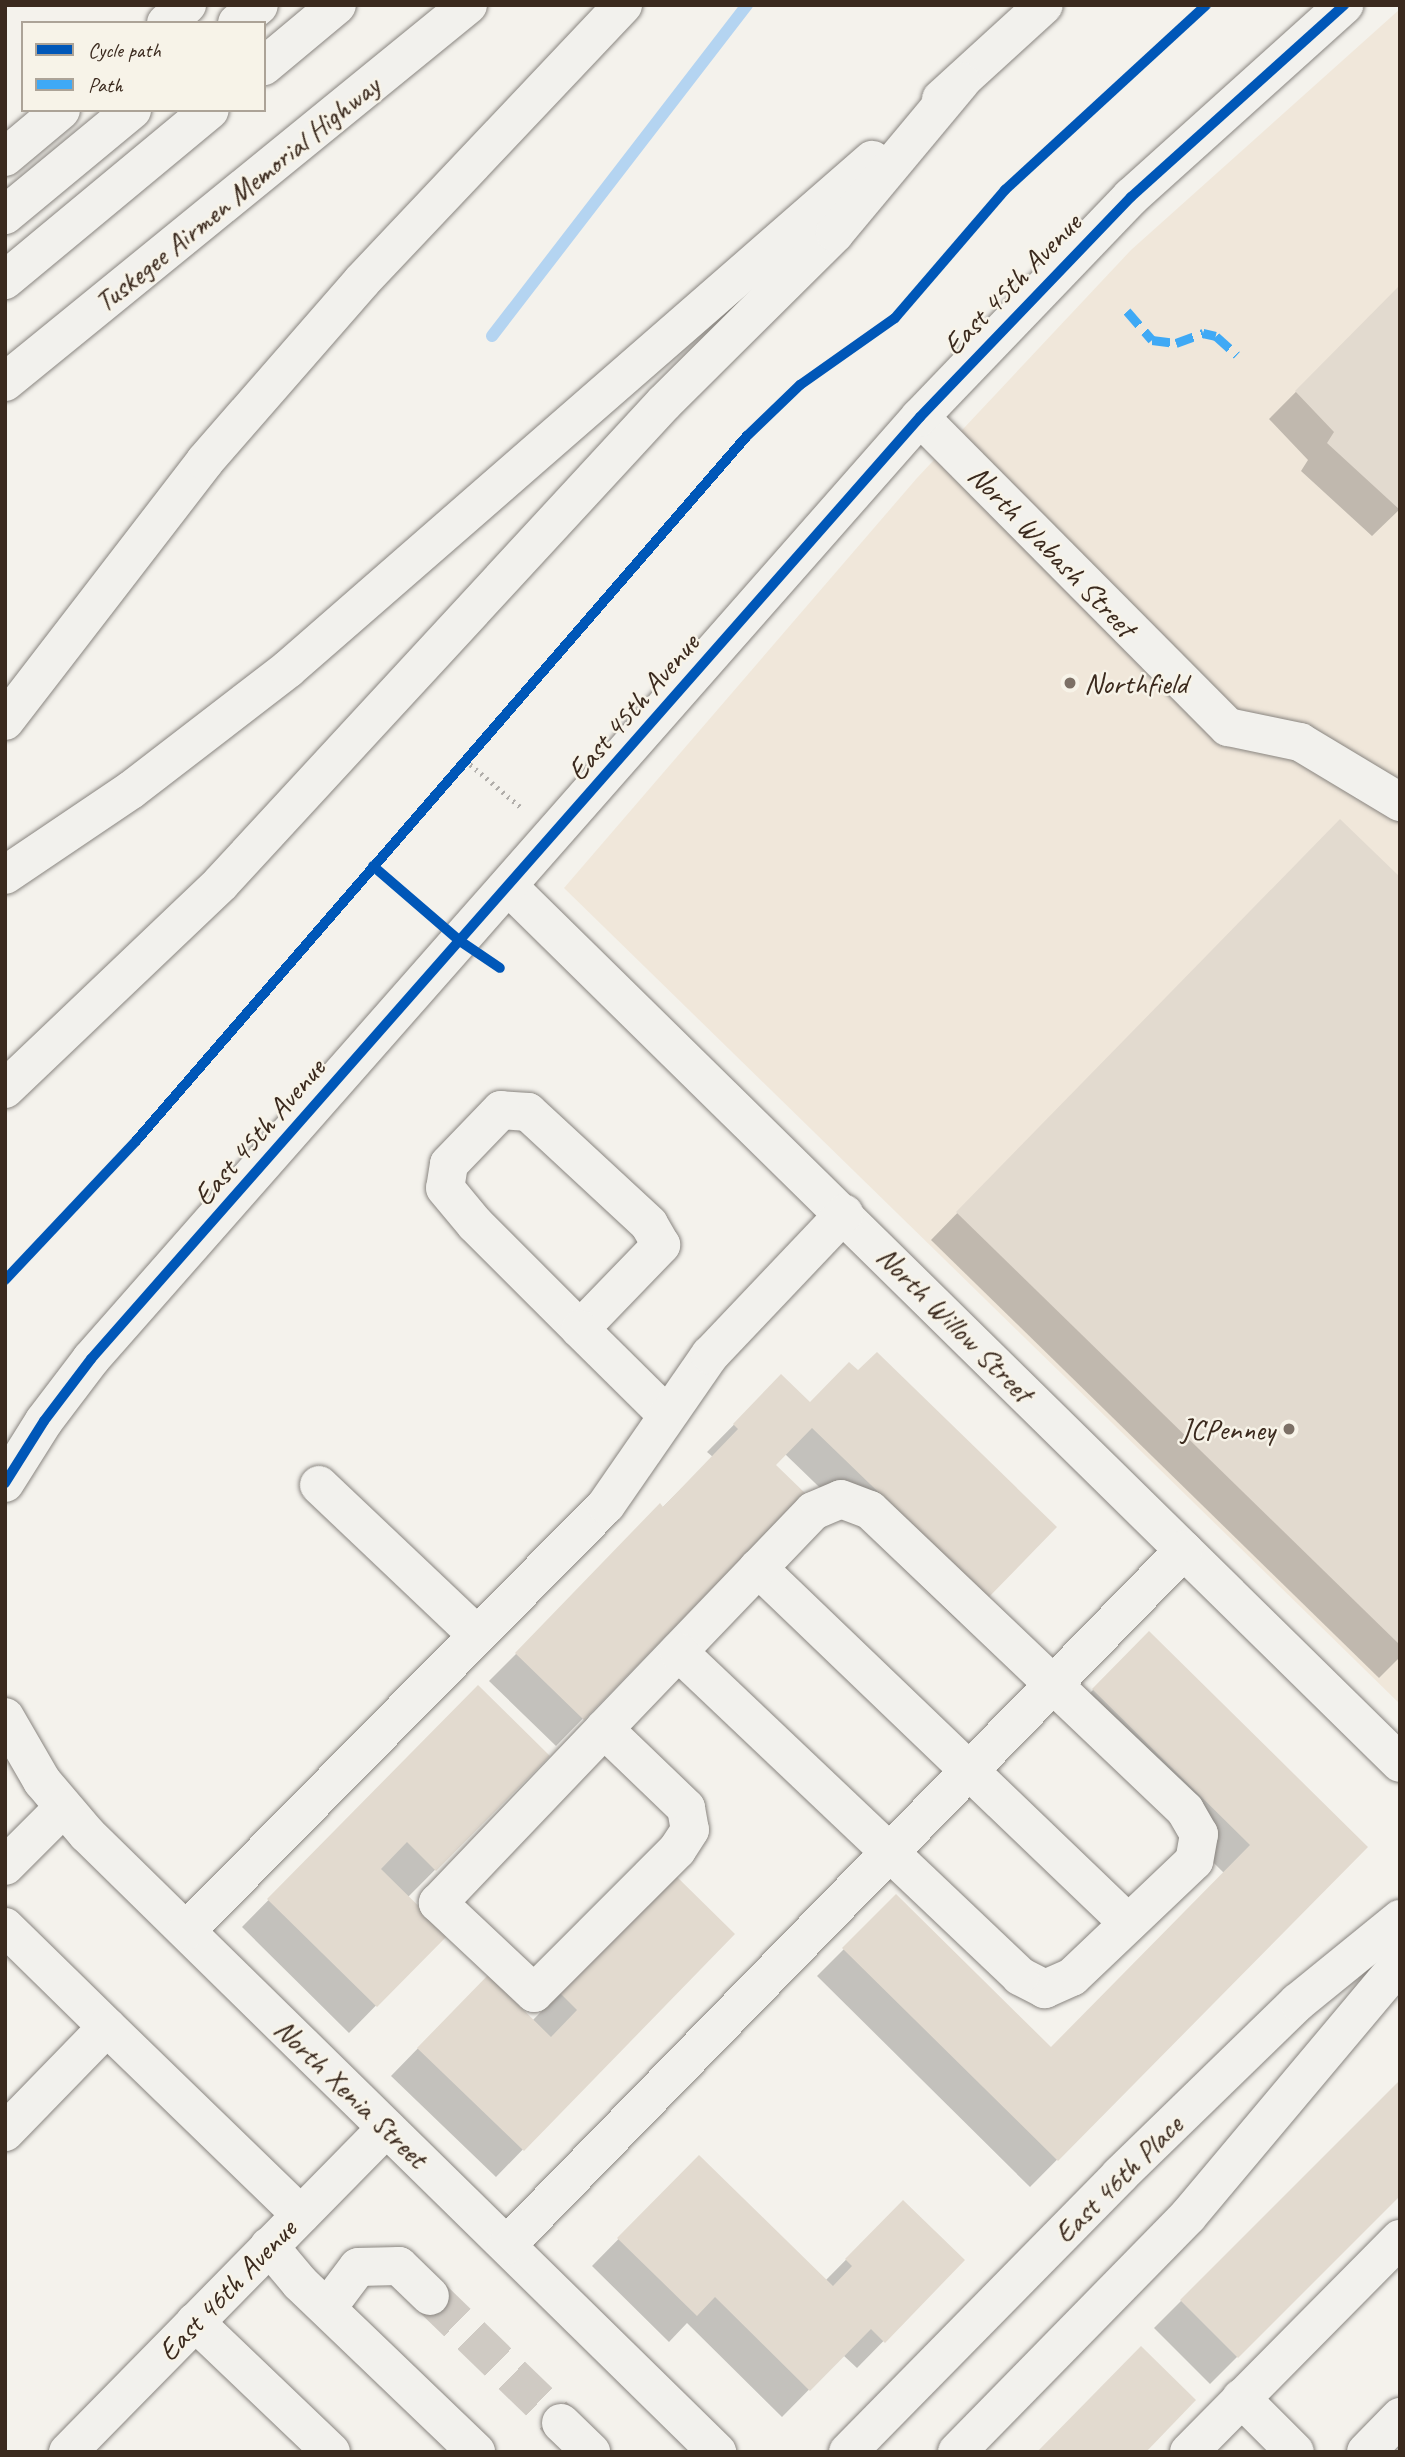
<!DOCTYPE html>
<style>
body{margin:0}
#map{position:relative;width:1405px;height:2457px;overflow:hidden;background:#f4f2ec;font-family:Caveat,sans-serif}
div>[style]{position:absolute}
.built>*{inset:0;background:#f0e7da}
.shadow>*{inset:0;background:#0003}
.stream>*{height:12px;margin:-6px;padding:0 6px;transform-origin:6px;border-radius:6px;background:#b4d4f1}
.building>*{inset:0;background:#e2dacf}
.minor-tunnel>*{height:38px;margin-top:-19px;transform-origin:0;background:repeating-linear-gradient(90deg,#cfcac3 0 38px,transparent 0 57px)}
.path>*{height:4.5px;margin-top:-2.25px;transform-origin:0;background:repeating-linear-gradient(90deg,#b1aeaa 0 2px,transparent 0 7px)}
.roads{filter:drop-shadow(0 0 2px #898580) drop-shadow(0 0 2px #898580)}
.minor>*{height:38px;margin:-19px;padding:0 19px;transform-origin:19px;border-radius:19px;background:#f2f1ed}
.highway>*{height:38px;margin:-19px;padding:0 19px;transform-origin:19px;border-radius:19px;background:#f2f1ed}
.quiet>*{height:9px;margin-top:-4.5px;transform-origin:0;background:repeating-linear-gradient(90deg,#3fa9f5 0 18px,transparent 0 27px)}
.cycleway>*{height:10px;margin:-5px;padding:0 5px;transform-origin:5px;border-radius:5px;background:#0057b8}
.dots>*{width:19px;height:19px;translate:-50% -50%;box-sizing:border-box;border:4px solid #f7f3e8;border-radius:50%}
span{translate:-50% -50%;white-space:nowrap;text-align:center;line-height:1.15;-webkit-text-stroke:5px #f7f3e8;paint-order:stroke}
.street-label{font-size:30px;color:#3b2a1e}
.poi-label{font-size:30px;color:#3b2a1e}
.left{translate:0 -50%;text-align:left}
.right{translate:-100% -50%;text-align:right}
.frame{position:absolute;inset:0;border:7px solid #3b2a1e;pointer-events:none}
.legend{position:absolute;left:21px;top:21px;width:245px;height:91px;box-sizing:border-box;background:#f7f3e8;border:2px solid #aca397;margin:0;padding:9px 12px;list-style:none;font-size:21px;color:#3b2a1e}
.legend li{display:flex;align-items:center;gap:14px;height:35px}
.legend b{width:35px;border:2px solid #aca397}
</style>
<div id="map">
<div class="built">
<i style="clip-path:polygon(1400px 9px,1400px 1704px,564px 888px,917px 478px,1131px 250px)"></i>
</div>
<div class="shadow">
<i style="clip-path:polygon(1400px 287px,1400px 509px,1372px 536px,1301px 471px,1308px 460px,1269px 419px)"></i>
<i style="clip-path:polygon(1313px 848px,1400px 880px,1400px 1657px,1379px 1678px,931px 1240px)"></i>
<i style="clip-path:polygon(781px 1377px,987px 1597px,960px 1623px,785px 1454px,774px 1465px,802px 1493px,556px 1746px,489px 1681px,713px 1457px,707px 1452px)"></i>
<i style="clip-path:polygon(1149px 1634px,1366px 1847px,1030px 2187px,817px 1976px,896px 1897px,1051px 2049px,1224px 1873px,1066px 1717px)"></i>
<i style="clip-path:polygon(478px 1687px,548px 1756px,407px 1898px,445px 1935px,349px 2033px,242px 1927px)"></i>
<i style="clip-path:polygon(647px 1903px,732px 1934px,496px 2177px,391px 2076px,461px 2004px,532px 2021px)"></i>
<i style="clip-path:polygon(1400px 2082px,1400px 2194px,1210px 2384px,1154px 2328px)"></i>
<i style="clip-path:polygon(699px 2157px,825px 2281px,903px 2202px,963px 2260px,857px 2368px,843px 2355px,782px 2417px,687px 2323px,669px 2342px,592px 2266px)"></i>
</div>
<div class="stream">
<i style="left:492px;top:336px;width:418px;rotate:-52.4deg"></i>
</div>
<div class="building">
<i style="clip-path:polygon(1400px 285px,1400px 510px,1327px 443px,1334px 432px,1295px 391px)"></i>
<i style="clip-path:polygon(1340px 819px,1400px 877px,1400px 1645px,956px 1212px)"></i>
<i style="clip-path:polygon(877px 1352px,1057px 1527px,988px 1598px,812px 1428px,776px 1465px,805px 1493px,584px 1720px,515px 1653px,660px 1503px,663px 1507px,738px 1429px,733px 1424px,781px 1374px,810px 1402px,849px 1362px,858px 1370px)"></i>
<i style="clip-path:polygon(1149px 1631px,1368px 1847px,1058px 2161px,842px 1948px,896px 1894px,1051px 2047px,1250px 1845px,1092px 1689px)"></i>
<i style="clip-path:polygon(478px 1685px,550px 1756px,436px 1871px,407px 1842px,381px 1869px,448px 1935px,377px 2007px,267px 1899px)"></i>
<i style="clip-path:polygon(674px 1874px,735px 1934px,524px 2151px,417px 2048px,488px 1975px,551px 2037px,577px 2010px,559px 1992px)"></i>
<i style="clip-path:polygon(1400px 2080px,1400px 2196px,1238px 2358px,1180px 2300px)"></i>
<i style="clip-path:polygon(699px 2155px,833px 2286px,852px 2266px,845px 2259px,903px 2200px,965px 2260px,885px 2343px,871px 2329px,810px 2391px,715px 2297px,697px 2316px,617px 2238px)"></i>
<i style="clip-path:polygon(1141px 2346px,1196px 2400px,1146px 2452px,1037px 2452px)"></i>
</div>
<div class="minor-tunnel">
<i style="left:430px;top:2296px;width:182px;rotate:44.1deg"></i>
</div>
<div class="path">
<i style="left:465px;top:760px;width:76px;rotate:40.2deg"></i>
</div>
<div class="roads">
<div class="minor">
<i style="left:920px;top:417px;width:437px;rotate:45.2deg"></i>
<i style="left:1228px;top:727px;width:74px;rotate:11.8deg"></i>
<i style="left:1300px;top:742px;width:117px;rotate:31deg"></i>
<i style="left:508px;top:886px;width:1251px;rotate:44.51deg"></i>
<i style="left:580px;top:1329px;width:117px;rotate:-46deg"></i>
<i style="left:661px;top:1245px;width:24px;rotate:-120deg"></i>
<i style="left:649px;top:1224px;width:165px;rotate:-137.2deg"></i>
<i style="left:528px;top:1112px;width:27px;rotate:-176deg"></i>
<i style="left:501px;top:1110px;width:75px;rotate:133.9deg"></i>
<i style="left:449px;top:1164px;width:24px;rotate:99deg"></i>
<i style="left:445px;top:1188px;width:47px;rotate:50.2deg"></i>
<i style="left:475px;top:1224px;width:148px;rotate:45deg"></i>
<i style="left:580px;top:1329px;width:121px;rotate:44.7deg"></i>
<i style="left:5px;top:1483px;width:73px;rotate:-57.8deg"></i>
<i style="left:44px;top:1421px;width:78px;rotate:-52.8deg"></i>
<i style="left:91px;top:1359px;width:1255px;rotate:-48.65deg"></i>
<i style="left:920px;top:417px;width:305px;rotate:-46.2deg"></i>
<i style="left:1131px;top:197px;width:287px;rotate:-42deg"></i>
<i style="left:319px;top:1485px;width:218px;rotate:43.5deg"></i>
<i style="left:758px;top:1568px;width:513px;rotate:43.81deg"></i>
<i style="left:5px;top:1717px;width:74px;rotate:60deg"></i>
<i style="left:42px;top:1781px;width:70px;rotate:49.7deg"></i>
<i style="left:87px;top:1834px;width:883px;rotate:44.45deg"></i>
<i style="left:604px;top:1729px;width:114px;rotate:43.9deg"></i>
<i style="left:686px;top:1808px;width:22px;rotate:80deg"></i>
<i style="left:690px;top:1830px;width:24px;rotate:123deg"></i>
<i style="left:677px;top:1850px;width:202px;rotate:135deg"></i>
<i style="left:534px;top:1993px;width:132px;rotate:-136.8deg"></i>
<i style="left:438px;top:1903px;width:240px;rotate:-46.3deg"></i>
<i style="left:604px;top:1729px;width:302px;rotate:-46.2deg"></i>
<i style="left:813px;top:1511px;width:30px;rotate:-23deg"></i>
<i style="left:841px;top:1499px;width:31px;rotate:21deg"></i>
<i style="left:870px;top:1510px;width:435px;rotate:43.6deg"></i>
<i style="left:1185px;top:1810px;width:28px;rotate:60deg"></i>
<i style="left:1199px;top:1834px;width:27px;rotate:100deg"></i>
<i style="left:1194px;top:1861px;width:168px;rotate:136.4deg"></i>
<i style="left:1072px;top:1977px;width:30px;rotate:156deg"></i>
<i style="left:1045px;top:1989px;width:28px;rotate:-153deg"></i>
<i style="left:1020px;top:1976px;width:471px;rotate:-136.5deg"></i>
<i style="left:5px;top:1866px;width:82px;rotate:-45deg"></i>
<i style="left:5px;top:1927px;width:143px;rotate:44.4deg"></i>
<i style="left:186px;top:1931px;width:598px;rotate:-45.41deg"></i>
<i style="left:606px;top:1505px;width:183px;rotate:-55.3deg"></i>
<i style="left:710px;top:1355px;width:195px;rotate:-46.5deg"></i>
<i style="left:5px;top:2132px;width:146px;rotate:-45.8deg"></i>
<i style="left:107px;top:2027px;width:270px;rotate:44.1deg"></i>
<i style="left:507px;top:2245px;width:970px;rotate:-45.75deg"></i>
<i style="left:269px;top:2246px;width:48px;rotate:50deg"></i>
<i style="left:300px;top:2283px;width:244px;rotate:43.8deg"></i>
<i style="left:328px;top:2307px;width:50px;rotate:-53.1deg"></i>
<i style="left:358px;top:2267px;width:41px;rotate:-1.4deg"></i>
<i style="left:399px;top:2266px;width:43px;rotate:44.1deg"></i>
<i style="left:195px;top:2322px;width:188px;rotate:43.7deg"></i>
<i style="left:1241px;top:2398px;width:76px;rotate:45deg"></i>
<i style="left:561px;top:2423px;width:42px;rotate:44deg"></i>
<i style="left:68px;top:2452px;width:454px;rotate:-45.5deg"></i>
<i style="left:848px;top:2452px;width:388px;rotate:-45.5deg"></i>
<i style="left:1120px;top:2175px;width:248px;rotate:-44.2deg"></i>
<i style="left:1298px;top:2002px;width:132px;rotate:-39.1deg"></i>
<i style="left:957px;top:2452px;width:330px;rotate:-45.6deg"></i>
<i style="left:1188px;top:2216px;width:330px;rotate:-50deg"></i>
<i style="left:1189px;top:2452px;width:300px;rotate:-45.3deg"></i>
<i style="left:1366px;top:2452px;width:49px;rotate:-45.8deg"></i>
</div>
<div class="highway">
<i style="left:166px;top:23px;width:28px;rotate:-41deg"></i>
<i style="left:237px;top:23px;width:28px;rotate:-39deg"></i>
<i style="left:264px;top:66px;width:95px;rotate:-39.9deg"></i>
<i style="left:941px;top:99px;width:139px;rotate:-42.4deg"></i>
<i style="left:5px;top:157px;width:73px;rotate:-40deg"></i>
<i style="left:5px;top:215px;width:165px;rotate:-39.6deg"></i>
<i style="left:5px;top:280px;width:266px;rotate:-39.7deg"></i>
<i style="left:5px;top:382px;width:597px;rotate:-39.15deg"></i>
<i style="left:5px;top:721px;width:328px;rotate:-52.4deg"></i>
<i style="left:205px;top:461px;width:239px;rotate:-48.9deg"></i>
<i style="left:362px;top:281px;width:380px;rotate:-46.6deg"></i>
<i style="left:5px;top:875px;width:152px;rotate:-34deg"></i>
<i style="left:131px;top:790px;width:198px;rotate:-37.6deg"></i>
<i style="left:288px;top:669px;width:775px;rotate:-41.07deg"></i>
<i style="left:5px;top:1089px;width:298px;rotate:-43.6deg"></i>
<i style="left:221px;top:883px;width:653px;rotate:-47.3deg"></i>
<i style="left:664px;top:403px;width:241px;rotate:-44.8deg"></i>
<i style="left:835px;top:233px;width:197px;rotate:-50.2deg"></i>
</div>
</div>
<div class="quiet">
<i style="left:1127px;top:311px;width:38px;rotate:49deg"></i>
<i style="left:1152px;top:340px;width:24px;rotate:7deg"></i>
<i style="left:1176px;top:343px;width:29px;rotate:-20deg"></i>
<i style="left:1203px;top:333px;width:13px;rotate:13deg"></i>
<i style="left:1216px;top:336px;width:28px;rotate:42deg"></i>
</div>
<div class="cycleway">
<i style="left:373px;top:866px;width:115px;rotate:40.8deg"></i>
<i style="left:460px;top:941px;width:48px;rotate:34deg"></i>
<i style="left:5px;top:1280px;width:191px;rotate:-46.7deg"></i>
<i style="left:136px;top:1141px;width:933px;rotate:-49.09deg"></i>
<i style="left:747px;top:436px;width:74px;rotate:-43.9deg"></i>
<i style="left:800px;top:385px;width:116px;rotate:-35.2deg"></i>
<i style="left:895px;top:318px;width:169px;rotate:-49.3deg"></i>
<i style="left:1005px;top:190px;width:273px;rotate:-42.6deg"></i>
<i style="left:5px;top:1483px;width:73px;rotate:-57.8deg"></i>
<i style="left:44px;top:1421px;width:78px;rotate:-52.8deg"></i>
<i style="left:91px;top:1359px;width:1255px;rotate:-48.65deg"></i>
<i style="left:920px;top:417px;width:305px;rotate:-46.2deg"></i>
<i style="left:1131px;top:197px;width:287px;rotate:-42deg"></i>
</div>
<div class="dots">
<i style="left:1070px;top:683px;background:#7c7066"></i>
<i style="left:1289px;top:1429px;background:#7c7066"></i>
</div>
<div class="street-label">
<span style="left:237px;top:194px;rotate:-39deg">Tuskegee Airmen Memorial Highway</span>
<span style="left:1012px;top:284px;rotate:-46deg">East 45th Avenue</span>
<span style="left:1052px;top:551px;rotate:46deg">North Wabash Street</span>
<span style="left:633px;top:707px;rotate:-49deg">East 45th Avenue</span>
<span style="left:259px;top:1132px;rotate:-49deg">East 45th Avenue</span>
<span style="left:955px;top:1324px;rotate:45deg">North Willow Street</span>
<span style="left:351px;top:2093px;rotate:44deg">North Xenia Street</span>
<span style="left:1118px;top:2179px;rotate:-45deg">East 46th Place</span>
<span style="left:227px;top:2290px;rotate:-46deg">East 46th Avenue</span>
</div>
<div class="poi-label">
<span class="left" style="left:1084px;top:683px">Northfield</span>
<span class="right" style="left:1275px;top:1429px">JCPenney</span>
</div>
<div class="frame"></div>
<ul class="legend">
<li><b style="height:9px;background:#0057b8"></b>Cycle path</li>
<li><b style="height:9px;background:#3fa9f5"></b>Path</li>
</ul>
</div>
